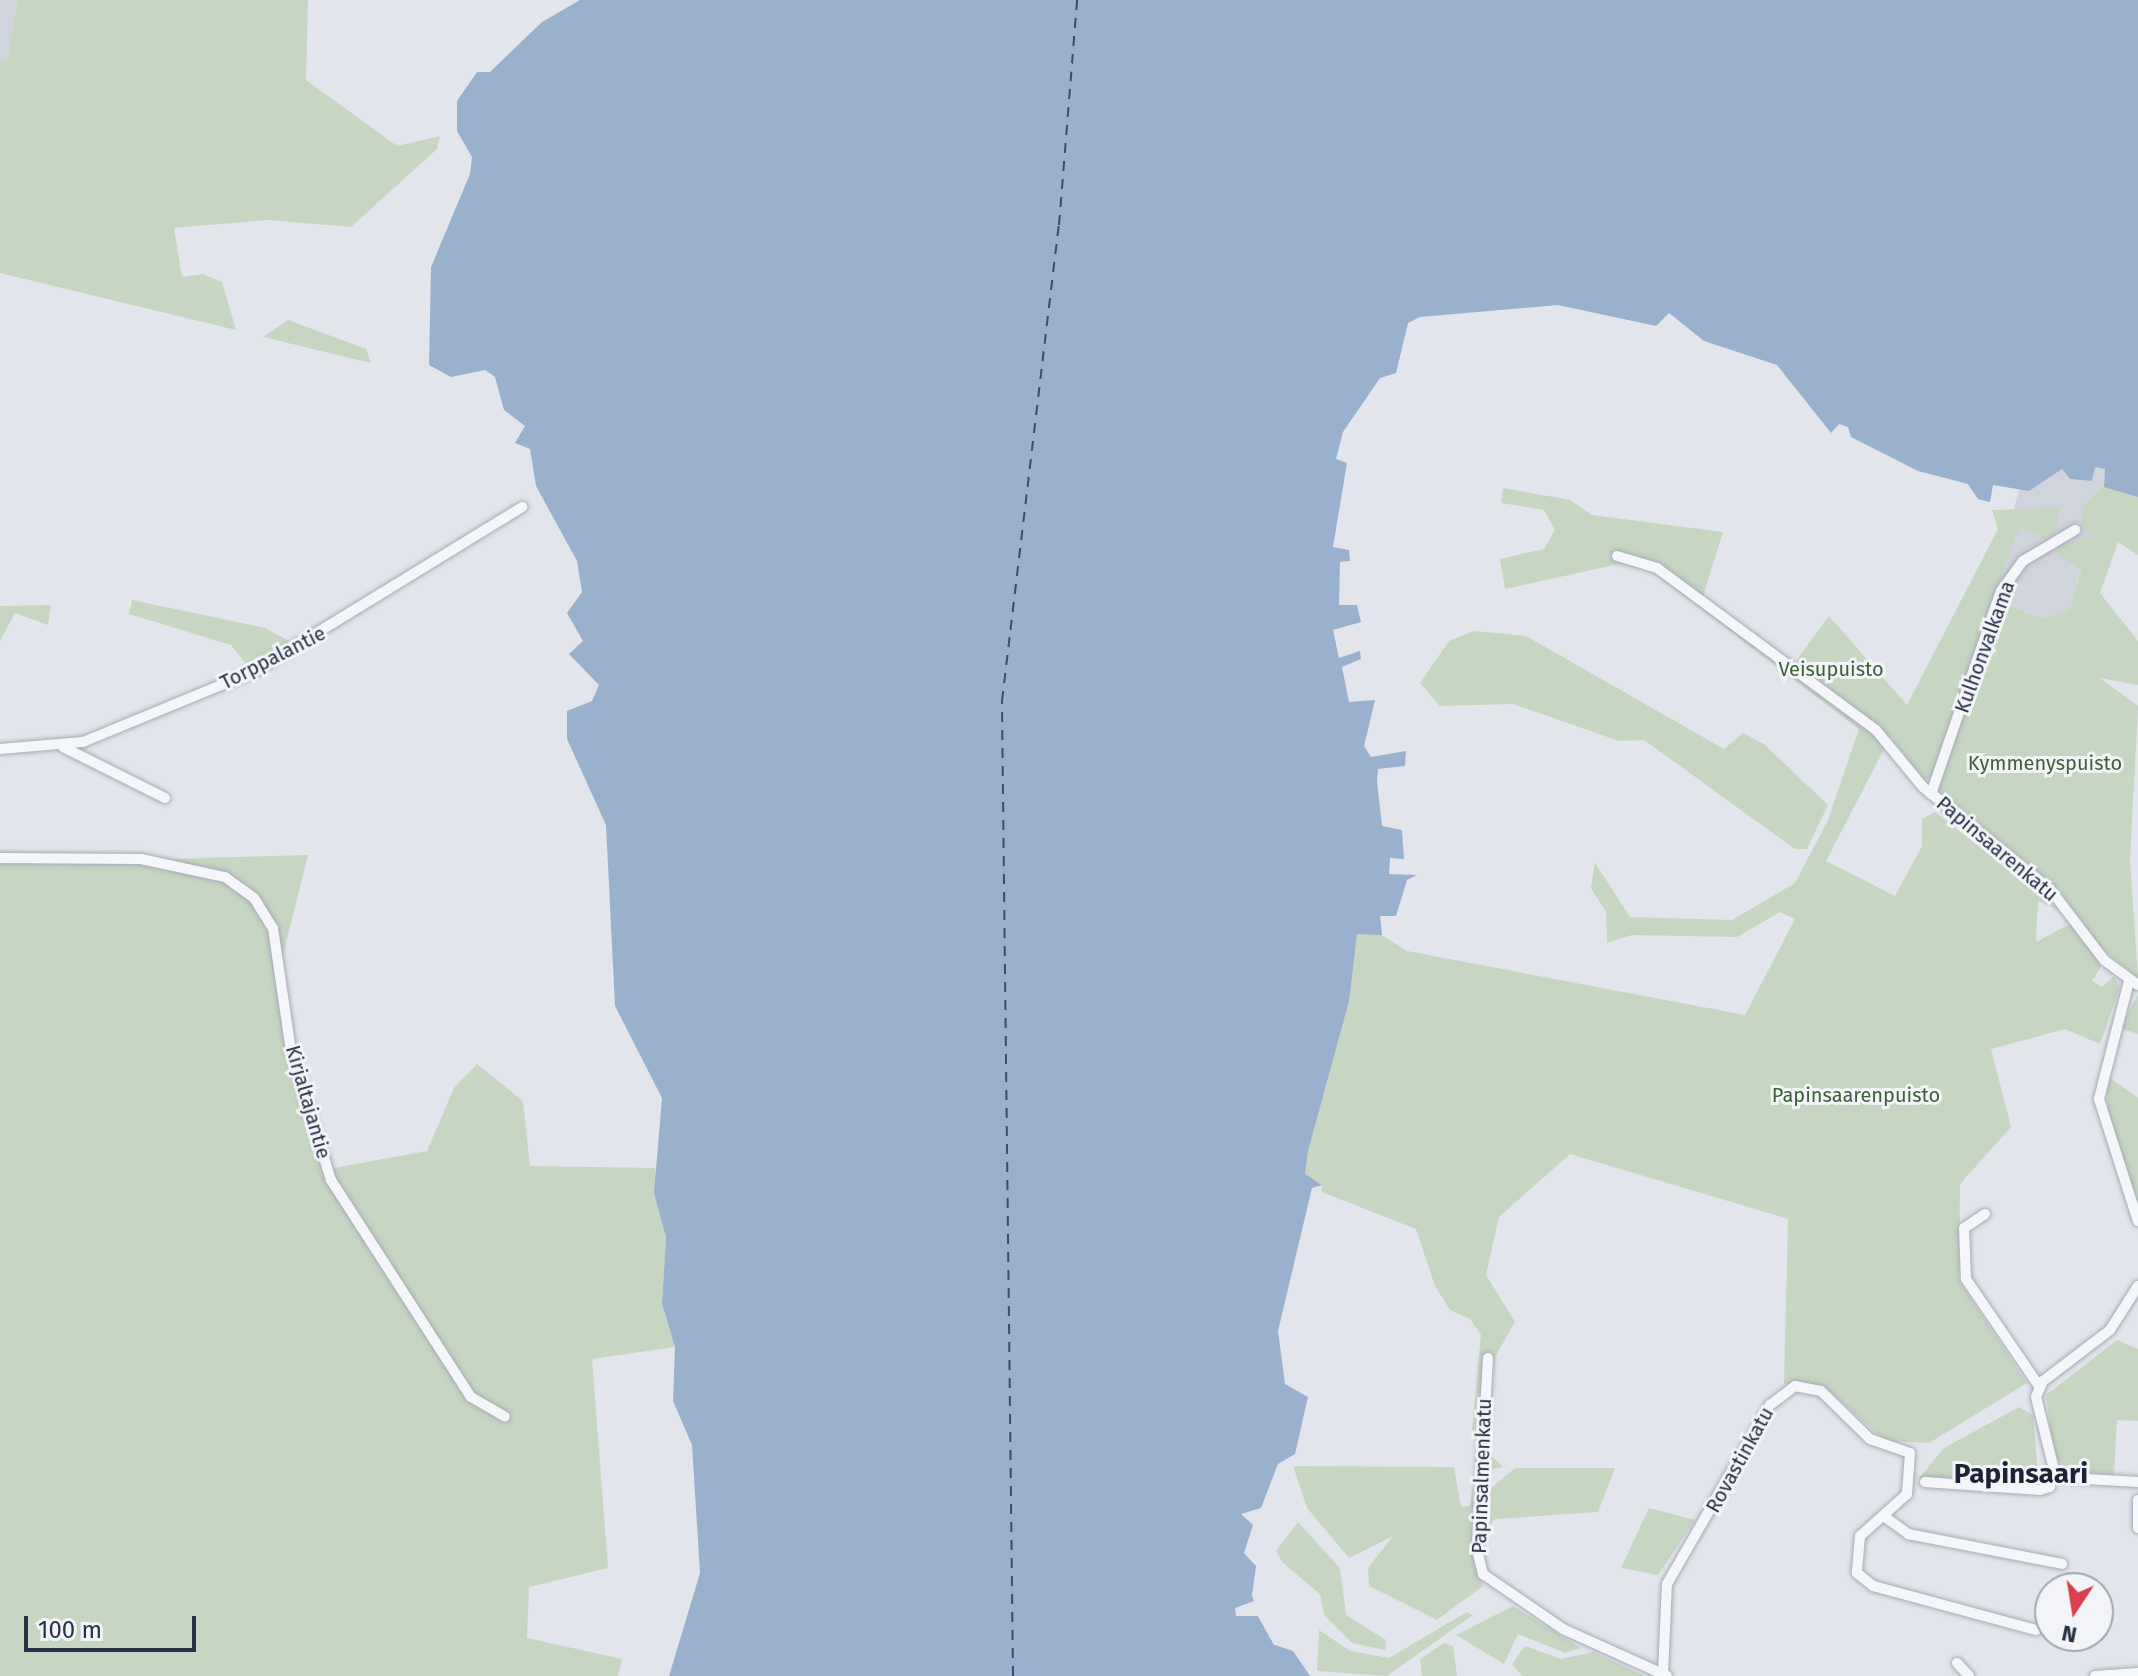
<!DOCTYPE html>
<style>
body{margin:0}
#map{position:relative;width:2138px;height:1676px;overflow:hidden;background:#e2e5eb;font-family:"Fira Sans",sans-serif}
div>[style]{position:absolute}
.built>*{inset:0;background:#d0d4dd}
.green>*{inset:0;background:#c6d6c2}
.water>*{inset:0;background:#9ab1ce}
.pier>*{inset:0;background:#e2e5eb}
.ferry>*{height:2px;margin-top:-1px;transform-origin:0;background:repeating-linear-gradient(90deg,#2f4e7c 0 10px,transparent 0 18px)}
.roads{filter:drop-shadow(0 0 2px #a6abb6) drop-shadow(0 0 2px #a6abb6)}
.minor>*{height:10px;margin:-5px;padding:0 5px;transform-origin:5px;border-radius:5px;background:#f5f6f9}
span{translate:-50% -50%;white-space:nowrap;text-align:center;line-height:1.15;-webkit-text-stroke:6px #f2f4f8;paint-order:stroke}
.street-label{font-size:20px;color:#283145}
.park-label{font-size:20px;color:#3b6135}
.district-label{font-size:28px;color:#1b2335;font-weight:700}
.north{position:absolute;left:2034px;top:1572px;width:80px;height:80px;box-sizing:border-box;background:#f2f4f8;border:2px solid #a1a6b0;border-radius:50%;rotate:192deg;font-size:22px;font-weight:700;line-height:32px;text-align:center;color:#283145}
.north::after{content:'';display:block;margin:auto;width:28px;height:36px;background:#d83f4f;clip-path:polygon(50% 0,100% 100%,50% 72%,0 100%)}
.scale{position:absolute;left:24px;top:1616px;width:172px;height:36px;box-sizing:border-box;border:4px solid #283145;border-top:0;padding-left:10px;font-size:24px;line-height:28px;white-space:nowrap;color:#283145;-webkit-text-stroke:6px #f2f4f8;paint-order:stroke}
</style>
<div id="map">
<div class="built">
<i style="clip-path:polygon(0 0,18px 0,7px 61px,0 60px)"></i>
<i style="clip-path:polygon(2094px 467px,2105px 469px,2104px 487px,2069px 610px,2041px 618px,1988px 596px,2019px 491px,2062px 469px,2070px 479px,2092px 481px)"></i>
</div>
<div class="green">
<i style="clip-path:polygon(18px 0,308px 0,306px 80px,397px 146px,440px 136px,437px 149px,351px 227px,268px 220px,174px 228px,182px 277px,203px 274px,222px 282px,236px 330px,0 273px,0 60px,7px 61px)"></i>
<i style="clip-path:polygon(288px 320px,366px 349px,371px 363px,263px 337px)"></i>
<i style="clip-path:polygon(2138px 480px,2138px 555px,2118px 542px,2100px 593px,2138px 641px,2138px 685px,2100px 678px,2138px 706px,2130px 860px,2138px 978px,2102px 948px,2057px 887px,1938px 790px,2002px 602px,2041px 618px,2069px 610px,2081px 570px,2050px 548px,2090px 536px,2081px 524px,2084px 506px,2104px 484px)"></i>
<i style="clip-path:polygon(1503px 488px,1570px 500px,1592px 515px,1723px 532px,1702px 599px,1793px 665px,1829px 616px,1907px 705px,1998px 529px,1992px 510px,2059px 508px,2055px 533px,2044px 539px,2020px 527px,2016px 533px,1935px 775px,1924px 781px,1891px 736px,1826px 861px,1895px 896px,1922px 846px,1922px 819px,1935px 812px,2061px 911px,2038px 901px,2036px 942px,2070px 924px,2102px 965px,2092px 981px,2102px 987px,2114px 976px,2120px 987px,2100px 1044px,2065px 1029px,1991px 1049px,2011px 1127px,1960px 1184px,1959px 1281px,2027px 1383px,1929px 1443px,1885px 1441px,1823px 1385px,1784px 1384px,1788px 1219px,1570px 1154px,1499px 1217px,1486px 1275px,1515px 1322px,1494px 1359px,1484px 1449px,1503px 1467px,1487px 1470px,1482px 1463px,1484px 1432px,1477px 1436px,1472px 1430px,1481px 1335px,1470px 1319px,1450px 1310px,1435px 1286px,1416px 1229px,1322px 1192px,1322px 1184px,1282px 1163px,1279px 1144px,1307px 1050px,1323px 912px,1380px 916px,1382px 935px,1407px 951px,1745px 1015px,1795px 919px,1780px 912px,1737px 937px,1632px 935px,1607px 943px,1606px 912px,1591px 888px,1595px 863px,1630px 917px,1732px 920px,1795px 883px,1828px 820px,1859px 729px,1650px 570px,1619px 564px,1505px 589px,1500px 559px,1544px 549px,1555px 530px,1544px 510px,1501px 503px)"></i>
<i style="clip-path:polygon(132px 600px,265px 628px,291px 642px,247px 665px,231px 645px,129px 614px)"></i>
<i style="clip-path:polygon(51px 605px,48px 625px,15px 613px,0 641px,0 606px)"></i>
<i style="clip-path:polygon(1474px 631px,1526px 636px,1724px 749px,1743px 733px,1764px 744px,1828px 805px,1807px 849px,1795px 849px,1644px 740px,1619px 741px,1513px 704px,1440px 706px,1420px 683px,1449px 641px)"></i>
<i style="clip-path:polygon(308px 855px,277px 979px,323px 1170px,427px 1151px,454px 1088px,477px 1064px,523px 1101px,530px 1166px,655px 1168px,666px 1237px,662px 1304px,675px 1347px,592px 1359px,608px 1568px,529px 1587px,527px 1638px,622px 1659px,618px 1676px,0 1676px,0 864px)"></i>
<i style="clip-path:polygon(2138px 995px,2138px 1034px,2120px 1028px)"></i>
<i style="clip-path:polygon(2106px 1075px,2138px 1098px,2138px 1203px,2109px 1122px)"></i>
<i style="clip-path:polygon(2117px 1340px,2138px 1349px,2138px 1421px,2117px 1420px,2114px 1475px,2073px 1473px,2054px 1456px,2046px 1395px)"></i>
<i style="clip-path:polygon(2019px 1407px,2033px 1415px,2039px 1485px,1919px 1478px,1944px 1448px)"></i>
<i style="clip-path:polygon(1293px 1466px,1454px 1467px,1461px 1507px,1470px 1506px,1473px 1484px,1473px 1555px,1483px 1586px,1437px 1620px,1369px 1586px,1368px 1568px,1393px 1536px,1349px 1558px,1307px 1508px)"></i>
<i style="clip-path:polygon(1515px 1468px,1615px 1468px,1598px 1512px,1495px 1519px,1484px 1532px,1482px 1496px)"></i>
<i style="clip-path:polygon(1649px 1508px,1695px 1520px,1658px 1575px,1621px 1568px)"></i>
<i style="clip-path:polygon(1298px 1522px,1340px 1568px,1346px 1615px,1386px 1640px,1385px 1650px,1352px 1643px,1324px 1615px,1320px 1594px,1283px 1563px,1276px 1551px)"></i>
<i style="clip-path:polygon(1513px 1606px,1581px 1648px,1565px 1653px,1518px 1634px,1504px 1664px,1456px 1635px)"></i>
<i style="clip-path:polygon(1467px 1612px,1473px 1615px,1387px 1676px,1317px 1671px,1319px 1630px,1350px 1651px,1389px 1658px)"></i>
<i style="clip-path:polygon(1444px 1643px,1453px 1646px,1457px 1676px,1422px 1676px,1420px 1659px)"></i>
<i style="clip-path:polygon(1525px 1646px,1561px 1659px,1593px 1652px,1645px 1676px,1522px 1676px,1512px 1664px)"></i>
</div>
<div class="water">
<i style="clip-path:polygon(580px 0,2138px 0,2138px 497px,2104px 487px,2105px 469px,2095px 467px,2092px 481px,2070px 479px,2062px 469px,2029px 491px,1993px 485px,1990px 502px,1978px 499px,1968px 484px,1918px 471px,1851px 437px,1848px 427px,1839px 424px,1831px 433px,1777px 365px,1704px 341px,1669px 313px,1656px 326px,1558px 305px,1420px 317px,1408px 323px,1396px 373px,1380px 378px,1343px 432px,1336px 459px,1347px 463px,1333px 547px,1349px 550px,1350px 561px,1340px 562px,1339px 605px,1357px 605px,1361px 622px,1333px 630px,1339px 658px,1360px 651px,1361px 659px,1342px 667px,1349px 702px,1375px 700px,1364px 746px,1371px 757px,1406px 751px,1405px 766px,1378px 769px,1377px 781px,1382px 826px,1402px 830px,1404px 859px,1390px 858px,1389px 874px,1417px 875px,1407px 880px,1396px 916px,1380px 916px,1382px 935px,1357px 934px,1349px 1001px,1308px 1151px,1305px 1174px,1322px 1185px,1312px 1188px,1278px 1331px,1285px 1384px,1308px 1397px,1295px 1454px,1278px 1464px,1261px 1508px,1241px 1514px,1253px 1525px,1244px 1553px,1256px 1566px,1252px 1595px,1258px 1616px,1275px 1645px,1293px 1651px,1310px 1676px,669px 1676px,700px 1573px,692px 1445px,673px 1401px,675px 1347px,662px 1304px,666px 1237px,654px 1193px,662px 1098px,615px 1006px,606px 825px,567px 739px,567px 711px,592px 701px,599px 685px,569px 654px,583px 641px,567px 613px,582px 592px,577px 561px,536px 486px,530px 449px,515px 443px,525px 426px,504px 410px,495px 377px,485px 370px,451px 377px,429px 365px,431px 267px,470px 174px,472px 157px,457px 131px,457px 101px,477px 72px,490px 72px,542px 22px)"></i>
</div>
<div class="pier">
<i style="clip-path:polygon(1257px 1600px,1278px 1643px,1274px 1645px,1258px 1616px,1236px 1616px,1235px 1608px)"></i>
</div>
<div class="ferry">
<i style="left:1013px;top:1676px;width:975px;rotate:-90.65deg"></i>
<i style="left:1002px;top:701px;width:479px;rotate:-83.2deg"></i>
<i style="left:1059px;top:225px;width:226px;rotate:-85.4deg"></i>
</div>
<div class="roads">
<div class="minor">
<i style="left:1617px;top:556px;width:42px;rotate:16.7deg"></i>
<i style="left:1657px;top:568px;width:272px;rotate:36.5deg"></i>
<i style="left:1876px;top:730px;width:74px;rotate:50.5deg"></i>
<i style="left:1923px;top:787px;width:163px;rotate:38.8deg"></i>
<i style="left:2050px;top:889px;width:89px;rotate:52.7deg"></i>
<i style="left:2104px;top:960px;width:42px;rotate:36.3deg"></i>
<i style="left:63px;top:747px;width:114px;rotate:26.6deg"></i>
<i style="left:0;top:749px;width:83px;rotate:-4.8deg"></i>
<i style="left:83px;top:742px;width:184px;rotate:-22.4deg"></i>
<i style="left:253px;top:672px;width:316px;rotate:-31.5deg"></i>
<i style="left:1931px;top:794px;width:215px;rotate:-71deg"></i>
<i style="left:2001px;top:591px;width:37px;rotate:-54deg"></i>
<i style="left:2023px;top:561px;width:61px;rotate:-30.8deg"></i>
<i style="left:0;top:858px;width:141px;rotate:0.4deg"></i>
<i style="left:141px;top:859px;width:86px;rotate:12.1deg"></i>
<i style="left:225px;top:877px;width:36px;rotate:36deg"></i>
<i style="left:254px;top:898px;width:36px;rotate:58deg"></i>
<i style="left:273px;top:928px;width:124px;rotate:81.7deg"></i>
<i style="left:291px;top:1051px;width:135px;rotate:72.8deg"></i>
<i style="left:331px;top:1180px;width:258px;rotate:57.2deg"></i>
<i style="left:471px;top:1397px;width:39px;rotate:30deg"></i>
<i style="left:2129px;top:981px;width:122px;rotate:104.3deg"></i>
<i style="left:2099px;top:1099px;width:128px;rotate:72.3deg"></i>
<i style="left:1985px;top:1214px;width:25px;rotate:146deg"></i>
<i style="left:1964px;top:1228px;width:51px;rotate:87.8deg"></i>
<i style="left:1966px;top:1279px;width:130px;rotate:55.7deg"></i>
<i style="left:2138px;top:1286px;width:52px;rotate:122.5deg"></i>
<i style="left:2110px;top:1330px;width:84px;rotate:142.7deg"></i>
<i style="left:2043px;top:1381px;width:17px;rotate:114deg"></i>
<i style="left:2036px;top:1397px;width:74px;rotate:76deg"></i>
<i style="left:2054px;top:1469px;width:17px;rotate:31deg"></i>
<i style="left:2069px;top:1478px;width:69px;rotate:3.3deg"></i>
<i style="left:1488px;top:1358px;width:192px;rotate:93.3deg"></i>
<i style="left:1477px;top:1550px;width:25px;rotate:76deg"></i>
<i style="left:1483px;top:1574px;width:97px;rotate:34.5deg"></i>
<i style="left:1563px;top:1629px;width:114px;rotate:24.3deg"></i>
<i style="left:1925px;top:1482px;width:115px;rotate:4deg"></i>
<i style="left:2040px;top:1490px;width:10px;rotate:-17deg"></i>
<i style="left:2050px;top:1487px;width:18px;rotate:-77deg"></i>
<i style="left:2138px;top:1500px;width:28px;rotate:90deg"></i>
<i style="left:1885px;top:1517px;width:29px;rotate:36deg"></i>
<i style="left:1908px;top:1534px;width:157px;rotate:11deg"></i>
<i style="left:1957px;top:1663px;width:18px;rotate:47deg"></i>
<i style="left:1663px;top:1674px;width:90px;rotate:-87.5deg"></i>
<i style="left:1667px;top:1584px;width:207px;rotate:-60.1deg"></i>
<i style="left:1770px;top:1405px;width:31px;rotate:-37deg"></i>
<i style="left:1795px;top:1386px;width:26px;rotate:11deg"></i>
<i style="left:1821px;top:1391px;width:69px;rotate:44.4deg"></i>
<i style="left:1870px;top:1439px;width:42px;rotate:19.3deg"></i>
<i style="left:1910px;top:1453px;width:41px;rotate:94.2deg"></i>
<i style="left:1907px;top:1494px;width:63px;rotate:138.2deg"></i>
<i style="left:1860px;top:1536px;width:37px;rotate:95deg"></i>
<i style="left:1857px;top:1573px;width:21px;rotate:39deg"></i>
<i style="left:1873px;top:1586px;width:169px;rotate:15.1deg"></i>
<i style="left:2095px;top:1676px;width:43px;rotate:-4deg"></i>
</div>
</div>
<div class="street-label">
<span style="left:1985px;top:647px;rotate:-70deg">Kulhonvalkama</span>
<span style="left:273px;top:658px;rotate:-27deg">Torppalantie</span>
<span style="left:1997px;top:849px;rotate:40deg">Papinsaarenkatu</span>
<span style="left:308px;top:1102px;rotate:74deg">Kirjaltajantie</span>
<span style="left:1740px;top:1460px;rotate:-61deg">Rovastinkatu</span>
<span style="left:1482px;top:1476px;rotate:-88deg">Papinsalmenkatu</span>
</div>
<div class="park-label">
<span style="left:1831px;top:669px">Veisupuisto</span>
<span style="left:2045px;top:763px">Kymmenyspuisto</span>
<span style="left:1856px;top:1095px">Papinsaarenpuisto</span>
</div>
<div class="district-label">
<span style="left:2021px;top:1474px">Papinsaari</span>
</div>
<div class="north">N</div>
<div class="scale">100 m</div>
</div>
